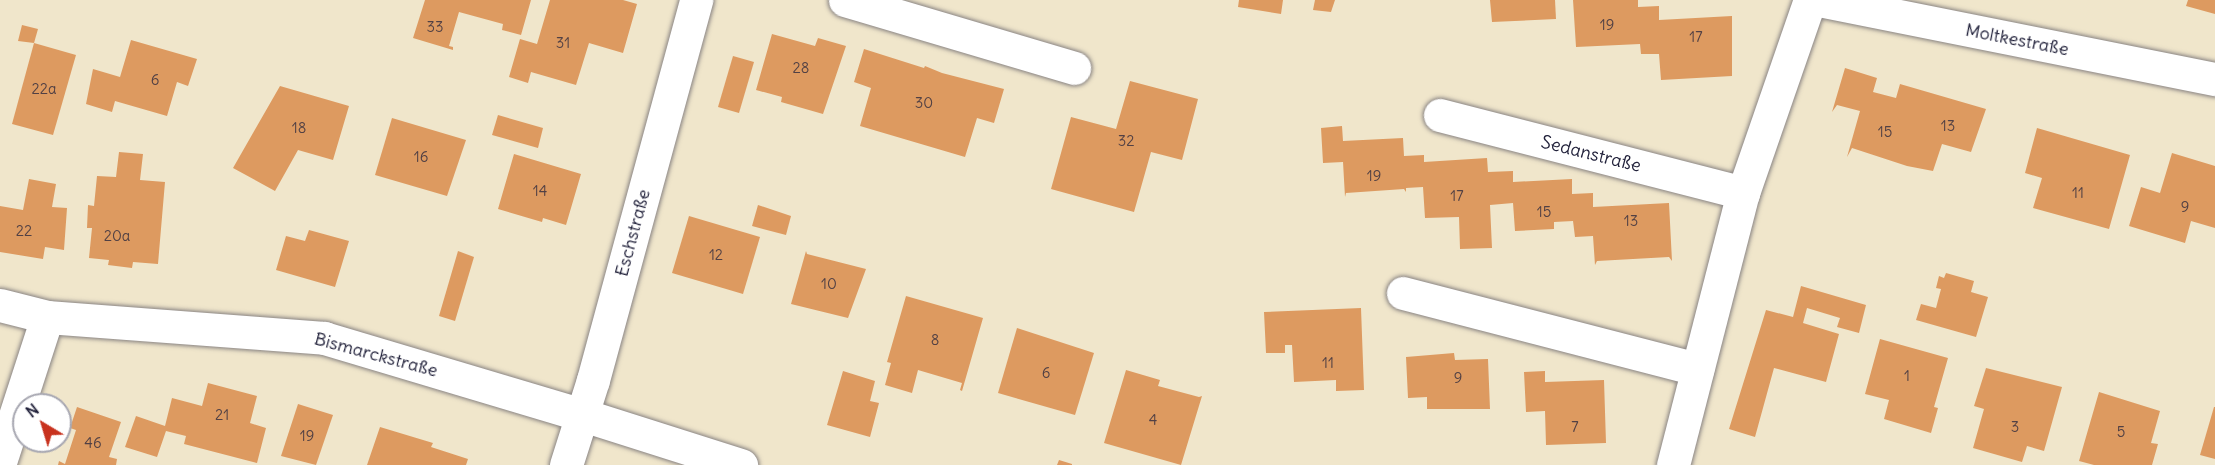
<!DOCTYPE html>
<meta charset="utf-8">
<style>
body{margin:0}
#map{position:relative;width:2215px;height:465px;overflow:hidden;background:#f0e6cb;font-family:Delius,sans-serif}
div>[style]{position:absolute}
.building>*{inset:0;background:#dd9a60}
.roads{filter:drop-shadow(0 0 2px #898483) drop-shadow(0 0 2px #898483)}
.minor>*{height:33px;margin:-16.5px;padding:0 16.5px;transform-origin:16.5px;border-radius:16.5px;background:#fff}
span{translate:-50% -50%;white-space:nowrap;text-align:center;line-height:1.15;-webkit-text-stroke:5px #fff;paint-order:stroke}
.number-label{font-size:15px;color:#514044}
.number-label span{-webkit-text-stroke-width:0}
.street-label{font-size:18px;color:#22223b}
.north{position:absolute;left:12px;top:393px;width:60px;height:60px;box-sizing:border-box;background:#fff;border:2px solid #a7a7b1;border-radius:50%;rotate:322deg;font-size:16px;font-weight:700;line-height:24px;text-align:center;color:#22223b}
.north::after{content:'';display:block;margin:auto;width:21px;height:27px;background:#c8321e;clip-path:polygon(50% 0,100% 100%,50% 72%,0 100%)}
</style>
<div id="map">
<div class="building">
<i style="clip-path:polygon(425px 0,531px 0,521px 35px,502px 30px,503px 24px,459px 12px,449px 46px,453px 47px,453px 50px,413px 38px)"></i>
<i style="clip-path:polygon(550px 0,623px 0,637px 4px,623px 53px,589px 43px,576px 85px,531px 72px,528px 83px,509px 77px,520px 39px,537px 44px)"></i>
<i style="clip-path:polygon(1239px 0,1283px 0,1281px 14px,1238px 7px)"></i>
<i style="clip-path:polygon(1315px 0,1335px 0,1331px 12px,1313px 10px)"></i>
<i style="clip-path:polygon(1490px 0,1555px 0,1556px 19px,1492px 22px)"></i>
<i style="clip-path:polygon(1573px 0,1638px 0,1638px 7px,1659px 6px,1659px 20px,1732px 16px,1732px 76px,1661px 80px,1659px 54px,1641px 54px,1640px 44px,1576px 47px)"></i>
<i style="clip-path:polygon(2188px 0,2215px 0,2215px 14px,2186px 6px)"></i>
<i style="clip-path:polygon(22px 25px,38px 29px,34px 43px,18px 41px)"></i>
<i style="clip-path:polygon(772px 34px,815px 46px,818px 38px,846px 46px,823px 114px,781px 102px,782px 97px,756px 90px)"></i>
<i style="clip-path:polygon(131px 40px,197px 59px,188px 86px,177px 82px,167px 116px,115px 101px,112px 112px,86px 104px,93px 69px,120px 77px)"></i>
<i style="clip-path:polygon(34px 43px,76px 55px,53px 135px,12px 124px)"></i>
<i style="clip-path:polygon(864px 49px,924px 68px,925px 66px,942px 73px,1004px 89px,994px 123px,977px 118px,965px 157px,860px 126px,871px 88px,854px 82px)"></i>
<i style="clip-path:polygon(733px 56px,754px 62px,739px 113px,718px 107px)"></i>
<i style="clip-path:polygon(1845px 68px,1877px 78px,1873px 92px,1896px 98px,1900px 84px,1986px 109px,1971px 152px,1942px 144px,1933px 171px,1907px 166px,1852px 148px,1847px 157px,1860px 111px,1837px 105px,1832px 112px)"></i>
<i style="clip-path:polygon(1130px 81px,1198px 99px,1182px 160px,1151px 152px,1134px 212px,1051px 189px,1071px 117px,1116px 129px)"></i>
<i style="clip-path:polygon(280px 86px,349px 106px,333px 160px,298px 150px,275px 191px,233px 168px)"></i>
<i style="clip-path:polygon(498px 115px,543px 128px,538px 148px,492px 135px)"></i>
<i style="clip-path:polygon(392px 118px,466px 140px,447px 196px,375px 175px)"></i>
<i style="clip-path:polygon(1342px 126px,1343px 141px,1403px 138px,1404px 156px,1424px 155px,1424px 162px,1487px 158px,1488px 172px,1513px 171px,1513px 182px,1572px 179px,1572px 194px,1593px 193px,1593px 207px,1669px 203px,1672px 261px,1669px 257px,1597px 261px,1595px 265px,1593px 236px,1575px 237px,1573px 221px,1554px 222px,1554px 229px,1515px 231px,1513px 203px,1490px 205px,1492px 248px,1460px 249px,1459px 217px,1425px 218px,1423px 187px,1406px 188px,1406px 192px,1404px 189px,1346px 193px,1345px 197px,1343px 162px,1323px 163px,1321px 128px)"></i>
<i style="clip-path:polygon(2037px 128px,2130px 155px,2109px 229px,2033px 208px,2042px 178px,2025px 173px)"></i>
<i style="clip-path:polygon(119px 152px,143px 154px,140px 180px,165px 182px,158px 264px,133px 262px,132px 268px,108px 265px,109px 260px,89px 258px,92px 228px,87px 228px,88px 205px,94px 206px,97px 176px,116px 177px)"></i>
<i style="clip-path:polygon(2172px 153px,2215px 166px,2215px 228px,2191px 221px,2185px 243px,2129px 226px,2141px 187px,2160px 193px)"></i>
<i style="clip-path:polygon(514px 154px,581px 174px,566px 225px,543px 218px,542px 222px,498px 209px)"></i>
<i style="clip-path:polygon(29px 179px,56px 184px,52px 207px,67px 208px,64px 250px,45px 247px,43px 259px,0 252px,0 206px,23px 210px)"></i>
<i style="clip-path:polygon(758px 205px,791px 216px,786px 235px,752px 226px)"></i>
<i style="clip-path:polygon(689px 216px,760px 237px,743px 294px,672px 273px)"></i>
<i style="clip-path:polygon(309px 230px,349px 241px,335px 287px,276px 270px,286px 236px,305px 241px)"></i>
<i style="clip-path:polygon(458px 251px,474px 257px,455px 321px,439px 316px)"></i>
<i style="clip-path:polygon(806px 251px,807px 254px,866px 269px,848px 318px,791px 304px)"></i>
<i style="clip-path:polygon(1946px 273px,1974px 281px,1971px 292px,1988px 297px,1976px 337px,1916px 320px,1921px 304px,1936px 308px,1941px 289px,1936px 288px,1939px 276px,1944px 278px)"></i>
<i style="clip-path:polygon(1801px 286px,1866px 305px,1859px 333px,1837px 327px,1840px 318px,1807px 308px,1803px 323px,1839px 334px,1826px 382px,1774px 368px,1755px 437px,1729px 429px,1766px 310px,1793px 317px)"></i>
<i style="clip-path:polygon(906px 296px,983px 318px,962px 391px,960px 390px,962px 383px,918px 370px,912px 393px,885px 385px,891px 363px,887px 362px)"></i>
<i style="clip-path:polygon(1361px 308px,1364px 390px,1336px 391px,1336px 380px,1294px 382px,1292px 345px,1285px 345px,1285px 353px,1266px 353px,1264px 312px)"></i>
<i style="clip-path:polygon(1017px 328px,1094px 353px,1075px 415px,998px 393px)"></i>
<i style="clip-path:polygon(1880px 339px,1948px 358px,1934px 407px,1938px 408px,1931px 433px,1884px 419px,1889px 400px,1865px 394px)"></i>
<i style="clip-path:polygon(1454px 353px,1455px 360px,1488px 359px,1490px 409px,1427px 409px,1427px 397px,1408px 398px,1406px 357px)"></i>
<i style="clip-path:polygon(1986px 368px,2062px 387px,2044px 451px,2027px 446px,2022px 462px,1973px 448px,1984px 409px,1974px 406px)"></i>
<i style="clip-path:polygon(1126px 370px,1160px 380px,1158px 386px,1199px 397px,1202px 396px,1181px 465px,1104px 443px)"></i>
<i style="clip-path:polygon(843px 371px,875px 381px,870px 401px,879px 403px,870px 437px,827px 425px)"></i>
<i style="clip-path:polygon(1545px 371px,1545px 382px,1604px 380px,1606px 443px,1546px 445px,1545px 411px,1526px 412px,1524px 372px)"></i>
<i style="clip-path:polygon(208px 383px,257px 396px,250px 423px,266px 428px,257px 463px,184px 444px,186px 436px,166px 431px,157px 457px,125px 447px,136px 416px,165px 426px,172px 398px,202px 406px)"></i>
<i style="clip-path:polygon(2099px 392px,2160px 411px,2151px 443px,2158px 444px,2152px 465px,2094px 465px,2079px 461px)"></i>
<i style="clip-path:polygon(298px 404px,333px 415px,316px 465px,281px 456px)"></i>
<i style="clip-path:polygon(77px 407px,121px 422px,109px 457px,117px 459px,116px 465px,58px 465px,59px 461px,65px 464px,76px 430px,70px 428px)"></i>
<i style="clip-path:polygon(2214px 407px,2215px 407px,2215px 459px,2200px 455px)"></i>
<i style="clip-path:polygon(380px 427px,433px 443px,431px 447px,468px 459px,466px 465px,367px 465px)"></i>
<i style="clip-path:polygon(1059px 460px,1072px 464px,1072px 465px,1057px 465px)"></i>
</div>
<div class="roads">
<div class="minor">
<i style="left:845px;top:0;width:239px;rotate:16.5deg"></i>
<i style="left:1819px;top:0;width:404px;rotate:11.3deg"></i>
<i style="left:1440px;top:115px;width:313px;rotate:14.4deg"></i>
<i style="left:1403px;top:293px;width:304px;rotate:14.5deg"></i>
<i style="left:0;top:305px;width:49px;rotate:14.3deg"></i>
<i style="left:47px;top:317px;width:278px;rotate:4.3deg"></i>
<i style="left:324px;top:338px;width:270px;rotate:16.6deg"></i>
<i style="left:583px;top:415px;width:166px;rotate:17.6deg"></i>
<i style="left:0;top:462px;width:152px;rotate:-72deg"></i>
<i style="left:566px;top:465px;width:89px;rotate:-72.4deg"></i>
<i style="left:593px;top:380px;width:394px;rotate:-74.8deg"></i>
<i style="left:1673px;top:465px;width:281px;rotate:-75.6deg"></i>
<i style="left:1743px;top:193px;width:204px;rotate:-70.9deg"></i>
</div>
</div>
<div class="number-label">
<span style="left:1607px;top:25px">19</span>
<span style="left:435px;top:27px">33</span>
<span style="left:1696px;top:37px">17</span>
<span style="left:563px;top:43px">31</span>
<span style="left:801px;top:68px">28</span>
<span style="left:155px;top:80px">6</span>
<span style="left:44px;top:89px">22a</span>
<span style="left:924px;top:103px">30</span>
<span style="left:1948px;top:126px">13</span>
<span style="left:299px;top:128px">18</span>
<span style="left:1885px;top:132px">15</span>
<span style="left:1126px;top:141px">32</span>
<span style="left:421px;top:157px">16</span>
<span style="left:1374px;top:176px">19</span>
<span style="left:540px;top:191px">14</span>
<span style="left:2078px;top:193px">11</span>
<span style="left:1457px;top:196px">17</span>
<span style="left:2185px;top:207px">9</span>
<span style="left:1544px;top:212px">15</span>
<span style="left:1631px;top:221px">13</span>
<span style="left:24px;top:231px">22</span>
<span style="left:117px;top:236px">20a</span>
<span style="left:716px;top:255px">12</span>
<span style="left:829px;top:284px">10</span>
<span style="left:935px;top:340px">8</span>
<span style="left:1328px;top:363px">11</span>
<span style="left:1046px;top:373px">6</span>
<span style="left:1907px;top:376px">1</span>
<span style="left:1458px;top:378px">9</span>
<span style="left:222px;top:415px">21</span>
<span style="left:1153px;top:420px">4</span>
<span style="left:1575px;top:427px">7</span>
<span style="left:2015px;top:427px">3</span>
<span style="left:2121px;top:432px">5</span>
<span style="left:307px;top:436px">19</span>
<span style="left:93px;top:443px">46</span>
</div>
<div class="street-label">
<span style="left:2017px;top:40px;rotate:11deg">Moltkestraße</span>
<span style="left:1591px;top:154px;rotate:14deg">Sedanstraße</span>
<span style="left:633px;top:233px;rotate:-75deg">Eschstraße</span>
<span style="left:376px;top:355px;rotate:15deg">Bismarckstraße</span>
</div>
<div class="north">N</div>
</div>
